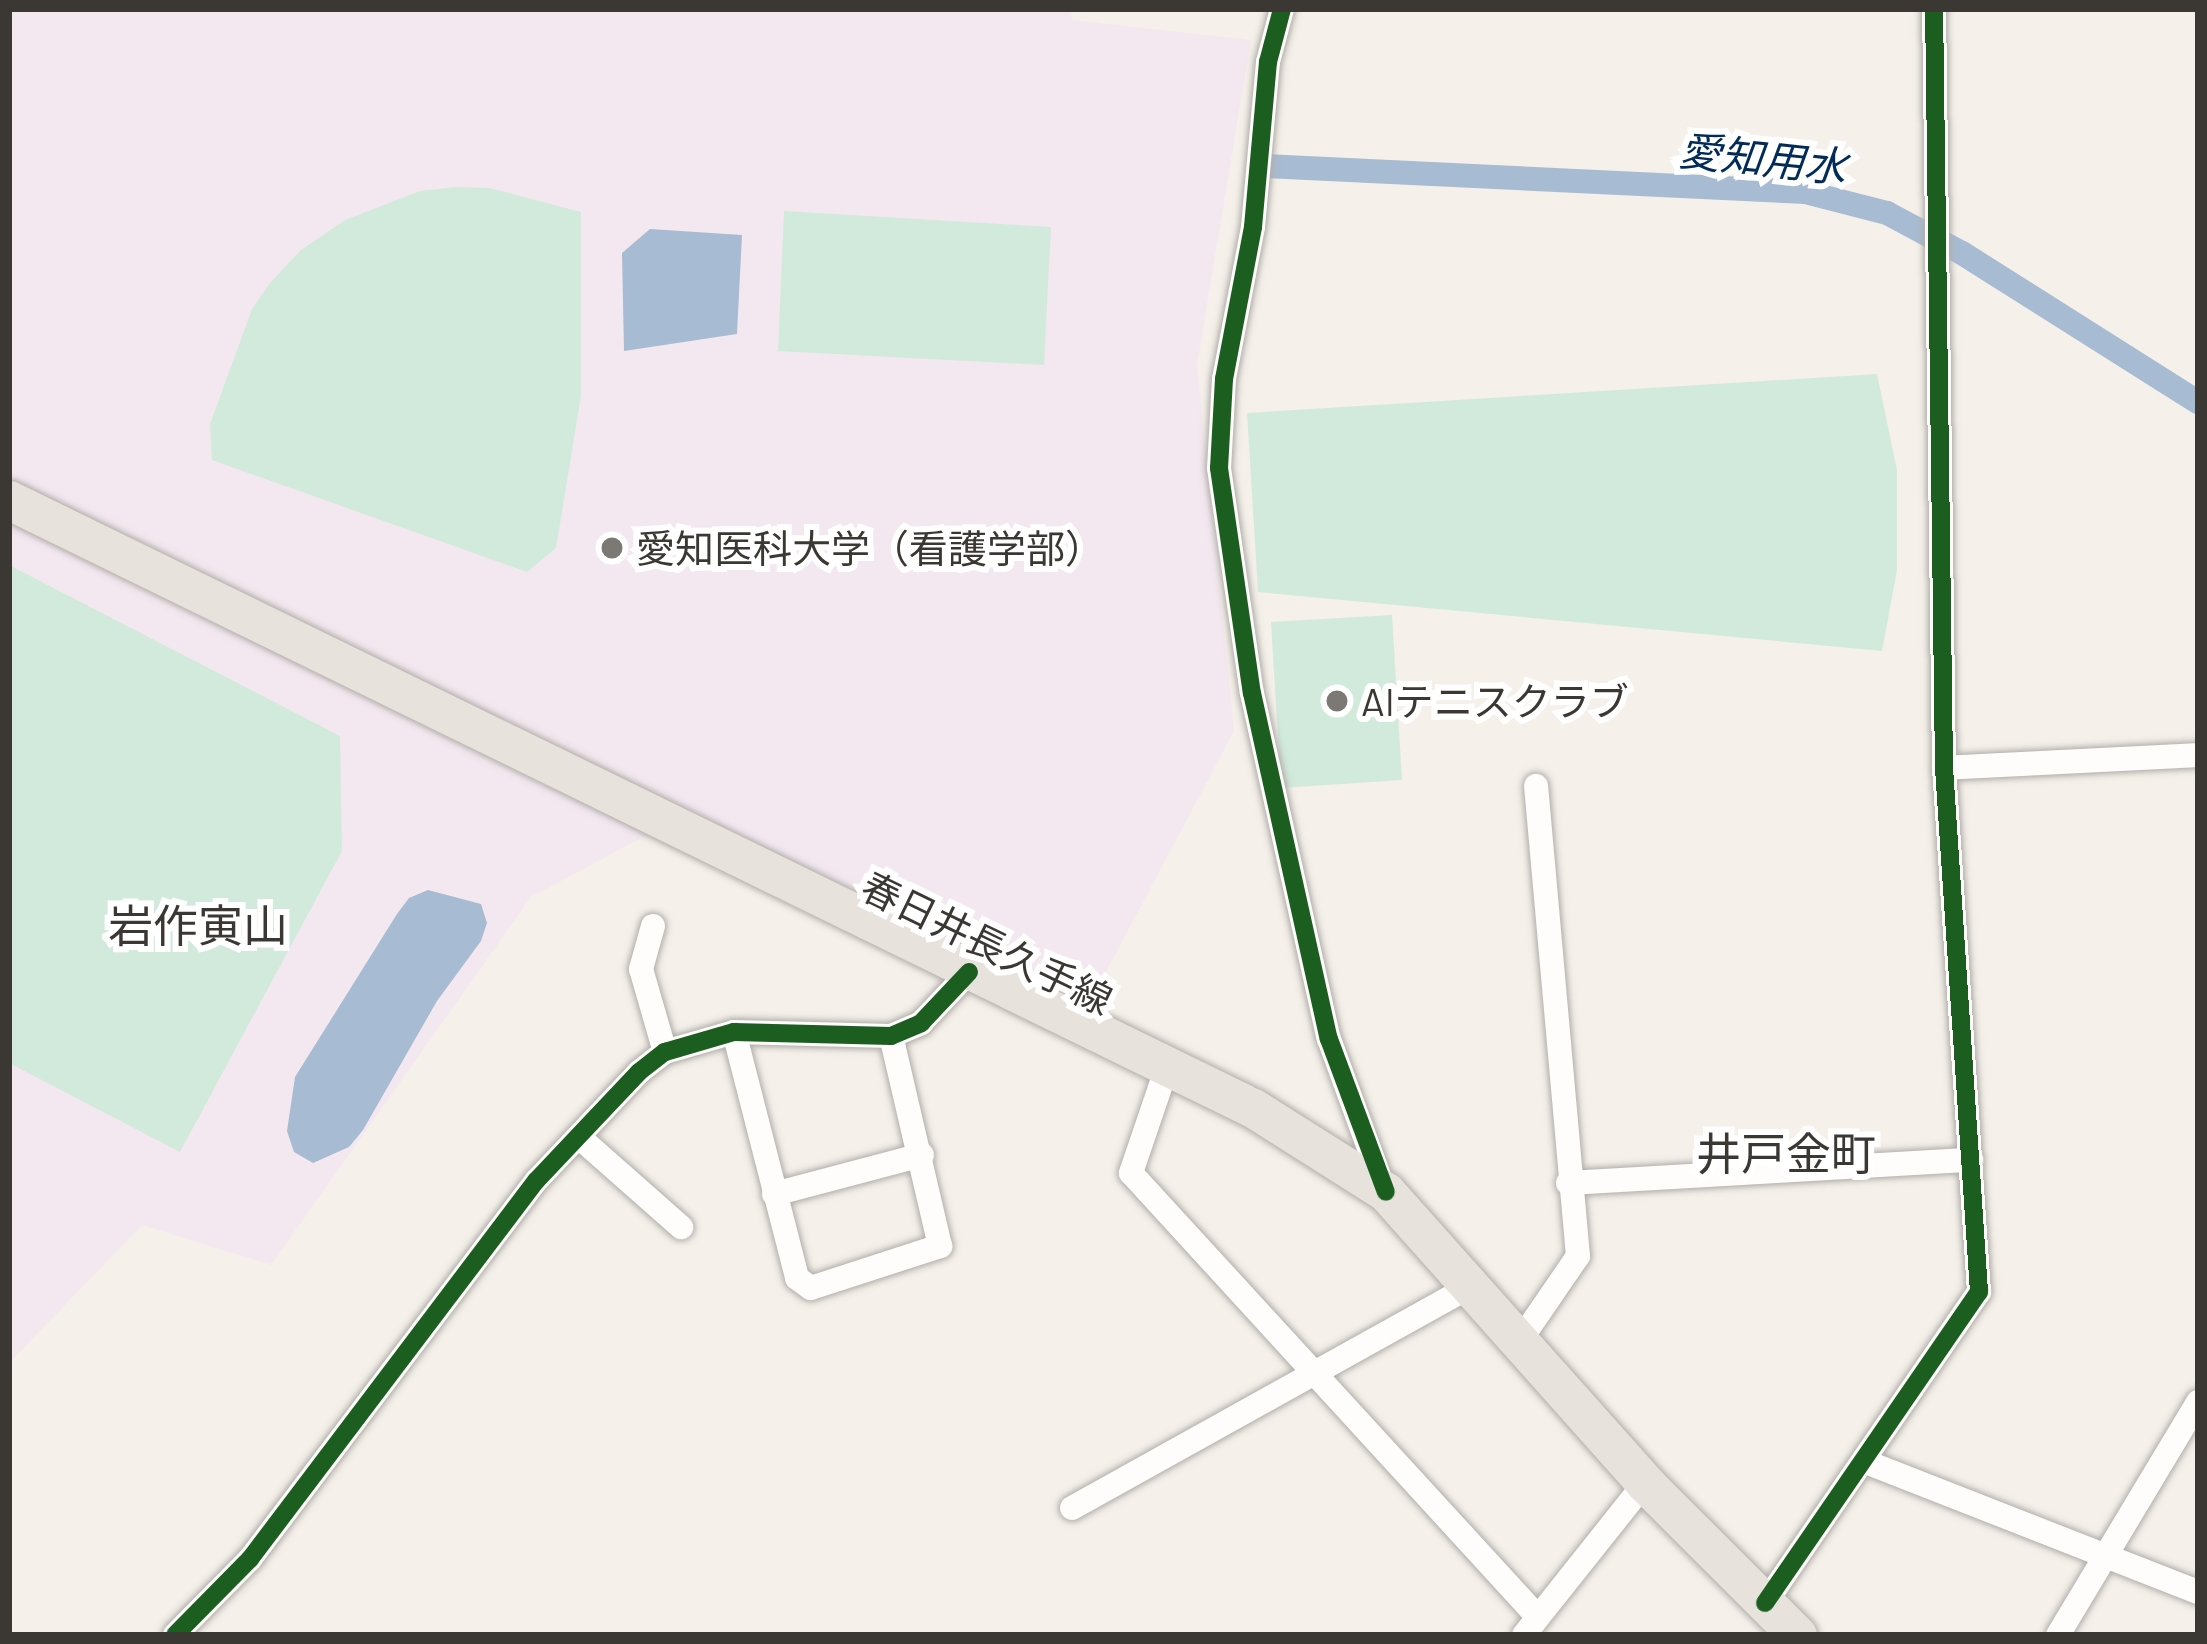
<!DOCTYPE html>
<meta charset="utf-8">
<style>
body{margin:0}
#map{position:relative;width:2207px;height:1644px;overflow:hidden;background:#f5f0ea;font-family:Barlow,"Noto Sans JP",sans-serif}
div>[style]{position:absolute}
.education>*{inset:0;background:#f4e8f0}
.green>*{inset:0;background:#d2eadb}
.water>*{inset:0;background:#a7bbd2}
.canal>*{height:24px;margin:-12px;padding:0 12px;transform-origin:12px;border-radius:12px;background:#a7bbd2}
.roads{filter:drop-shadow(0 0 3px #b1aeaa) drop-shadow(0 0 3px #b1aeaa)}
.minor>*{height:24px;margin:-12px;padding:0 12px;transform-origin:12px;border-radius:12px;background:#fefdfc}
.primary>*{height:39px;margin:-19.5px;padding:0 19.5px;transform-origin:19.5px;border-radius:19.5px;background:#e8e2dd}
.cycleway>*{height:18px;margin:-9px;padding:0 9px;transform-origin:9px;border-radius:9px;background:#1b5e20}
.dots>*{width:33px;height:33px;translate:-50% -50%;box-sizing:border-box;border:6px solid #fff;border-radius:50%}
span{translate:-50% -50%;white-space:nowrap;text-align:center;line-height:1.15;-webkit-text-stroke:12px #fff;paint-order:stroke}
.poi-label{font-size:39px;color:#3b3834}
.left{translate:0 -50%;text-align:left}
.street-label{font-size:39px;color:#3b3834}
.water-label{font-size:42px;color:#002c57;font-style:italic}
.quarter-label{font-size:45px;color:#3b3834}
.frame{position:absolute;inset:0;border:12px solid #3b3834;pointer-events:none}
</style>
<div id="map">
<div class="education">
<i style="clip-path:polygon(9px 9px,1071px 9px,1072px 20px,1251px 40px,1197px 365px,1234px 731px,1091px 1000px,688px 813px,531px 897px,271px 1265px,142px 1225px,9px 1363px)"></i>
</div>
<div class="green">
<i style="clip-path:polygon(456px 187px,490px 188px,581px 212px,581px 396px,556px 548px,527px 572px,212px 460px,210px 424px,252px 309px,270px 283px,301px 250px,345px 220px,420px 191px)"></i>
<i style="clip-path:polygon(784px 211px,1051px 227px,1044px 365px,778px 351px)"></i>
<i style="clip-path:polygon(1877px 374px,1897px 470px,1897px 570px,1882px 651px,1258px 592px,1247px 413px)"></i>
<i style="clip-path:polygon(9px 565px,340px 736px,342px 851px,180px 1152px,9px 1063px)"></i>
<i style="clip-path:polygon(1392px 615px,1402px 780px,1281px 788px,1271px 622px)"></i>
</div>
<div class="water">
<i style="clip-path:polygon(650px 229px,742px 235px,737px 334px,624px 351px,622px 253px)"></i>
<i style="clip-path:polygon(428px 890px,481px 904px,487px 923px,481px 941px,437px 1001px,363px 1130px,349px 1147px,313px 1163px,294px 1152px,287px 1131px,295px 1077px,397px 914px,409px 898px)"></i>
</div>
<div class="canal">
<i style="left:1266px;top:166px;width:540px;rotate:2.76deg"></i>
<i style="left:1805px;top:192px;width:85px;rotate:14.4deg"></i>
<i style="left:1887px;top:213px;width:85px;rotate:28.1deg"></i>
<i style="left:1962px;top:253px;width:279px;rotate:32.3deg"></i>
</div>
<div class="roads">
<div class="minor">
<i style="left:1282px;top:9px;width:55px;rotate:104.8deg"></i>
<i style="left:1268px;top:62px;width:166px;rotate:95.2deg"></i>
<i style="left:1253px;top:227px;width:155px;rotate:100.8deg"></i>
<i style="left:1224px;top:379px;width:89px;rotate:93.2deg"></i>
<i style="left:1219px;top:468px;width:227px;rotate:81.7deg"></i>
<i style="left:1252px;top:693px;width:354px;rotate:77.5deg"></i>
<i style="left:1329px;top:1039px;width:163px;rotate:69.9deg"></i>
<i style="left:1944px;top:768px;width:254px;rotate:-2.9deg"></i>
<i style="left:653px;top:926px;width:45px;rotate:105.6deg"></i>
<i style="left:641px;top:969px;width:86px;rotate:73.9deg"></i>
<i style="left:734px;top:1032px;width:254px;rotate:75.6deg"></i>
<i style="left:797px;top:1278px;width:17px;rotate:36deg"></i>
<i style="left:811px;top:1288px;width:136px;rotate:-18deg"></i>
<i style="left:940px;top:1246px;width:216px;rotate:-103.1deg"></i>
<i style="left:1167px;top:1067px;width:112px;rotate:108.8deg"></i>
<i style="left:1131px;top:1173px;width:601px;rotate:47.5deg"></i>
<i style="left:580px;top:1138px;width:135px;rotate:41.4deg"></i>
<i style="left:1568px;top:1183px;width:404px;rotate:-3.3deg"></i>
<i style="left:774px;top:1194px;width:153px;rotate:-14.8deg"></i>
<i style="left:1517px;top:1345px;width:108px;rotate:-55.6deg"></i>
<i style="left:1578px;top:1256px;width:472px;rotate:-95.1deg"></i>
<i style="left:1866px;top:1462px;width:357px;rotate:21.4deg"></i>
<i style="left:1072px;top:1508px;width:453px;rotate:-29.1deg"></i>
<i style="left:1765px;top:1603px;width:378px;rotate:-55.5deg"></i>
<i style="left:1979px;top:1292px;width:525px;rotate:-93.82deg"></i>
<i style="left:1944px;top:768px;width:759px;rotate:-90.75deg"></i>
<i style="left:175px;top:1635px;width:107px;rotate:-45.4deg"></i>
<i style="left:250px;top:1559px;width:474px;rotate:-52.9deg"></i>
<i style="left:536px;top:1181px;width:150px;rotate:-46.6deg"></i>
<i style="left:639px;top:1072px;width:33px;rotate:-38deg"></i>
<i style="left:665px;top:1052px;width:72px;rotate:-16.2deg"></i>
<i style="left:734px;top:1032px;width:157px;rotate:1.5deg"></i>
<i style="left:891px;top:1036px;width:33px;rotate:-23deg"></i>
<i style="left:921px;top:1023px;width:70px;rotate:-46.7deg"></i>
<i style="left:1524px;top:1635px;width:194px;rotate:-51.5deg"></i>
<i style="left:2058px;top:1635px;width:272px;rotate:-59deg"></i>
</div>
<div class="primary">
<i style="left:9px;top:500px;width:1385px;rotate:26.05deg"></i>
<i style="left:1253px;top:1108px;width:157px;rotate:32.3deg"></i>
<i style="left:1386px;top:1192px;width:390px;rotate:48.3deg"></i>
<i style="left:1645px;top:1483px;width:215px;rotate:45deg"></i>
</div>
</div>
<div class="cycleway">
<i style="left:1282px;top:9px;width:55px;rotate:104.8deg"></i>
<i style="left:1268px;top:62px;width:166px;rotate:95.2deg"></i>
<i style="left:1253px;top:227px;width:155px;rotate:100.8deg"></i>
<i style="left:1224px;top:379px;width:89px;rotate:93.2deg"></i>
<i style="left:1219px;top:468px;width:227px;rotate:81.7deg"></i>
<i style="left:1252px;top:693px;width:354px;rotate:77.5deg"></i>
<i style="left:1329px;top:1039px;width:163px;rotate:69.6deg"></i>
<i style="left:1765px;top:1603px;width:378px;rotate:-55.5deg"></i>
<i style="left:1979px;top:1292px;width:525px;rotate:-93.82deg"></i>
<i style="left:1944px;top:768px;width:759px;rotate:-90.75deg"></i>
<i style="left:175px;top:1635px;width:107px;rotate:-45.4deg"></i>
<i style="left:250px;top:1559px;width:474px;rotate:-52.9deg"></i>
<i style="left:536px;top:1181px;width:150px;rotate:-46.6deg"></i>
<i style="left:639px;top:1072px;width:33px;rotate:-38deg"></i>
<i style="left:665px;top:1052px;width:72px;rotate:-16.2deg"></i>
<i style="left:734px;top:1032px;width:157px;rotate:1.5deg"></i>
<i style="left:891px;top:1036px;width:33px;rotate:-23deg"></i>
<i style="left:921px;top:1023px;width:70px;rotate:-46.7deg"></i>
</div>
<div class="dots">
<i style="left:612px;top:548px;background:#7c7874"></i>
<i style="left:1337px;top:701px;background:#7c7874"></i>
</div>
<div class="poi-label">
<span class="left" style="left:636px;top:548px">愛知医科大学（看護学部）</span>
<span class="left" style="left:1361px;top:701px">AIテニスクラブ</span>
</div>
<div class="street-label">
<span style="left:987px;top:943px;rotate:26deg">春日井長久手線</span>
</div>
<div class="water-label">
<span style="left:1763px;top:157px;rotate:6deg">愛知用水</span>
</div>
<div class="quarter-label">
<span style="left:198px;top:925px">岩作寅山</span>
<span style="left:1786px;top:1153px">井戸金町</span>
</div>
<div class="frame"></div>
</div>
